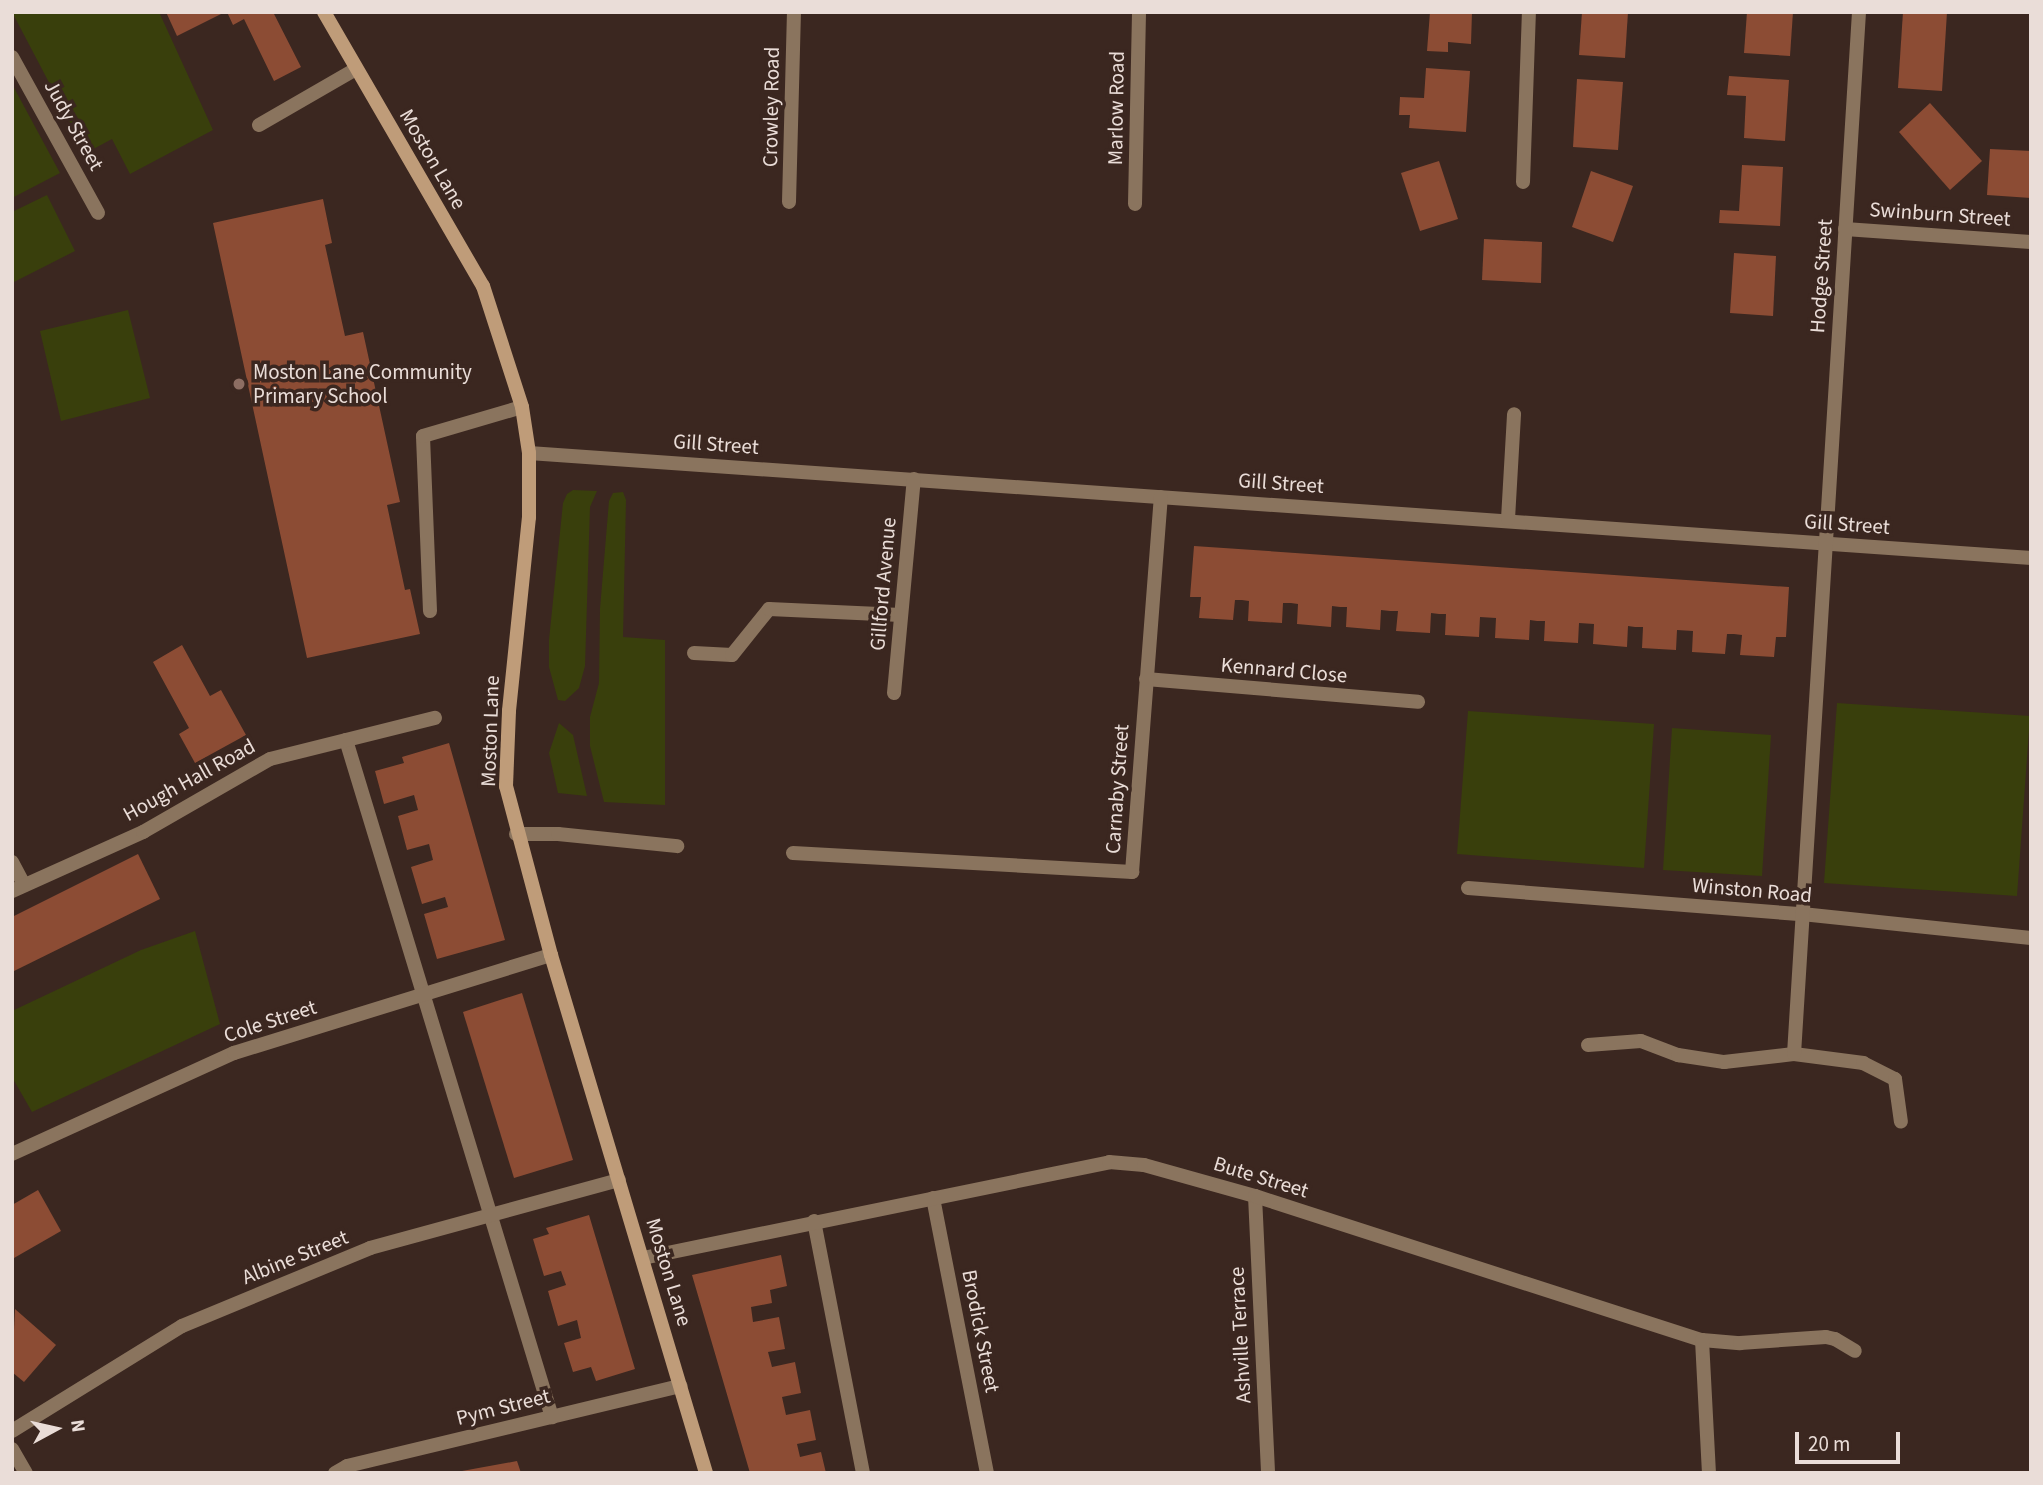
<!DOCTYPE html>
<style>
body{margin:0}
#map{position:relative;width:2043px;height:1485px;overflow:hidden;background:#3b2720;font-family:"Source Sans 3",sans-serif}
div>[style]{position:absolute}
.green>*{inset:0;background:#393f0c}
.building>*{inset:0;background:#8c4c34}
.lane>*{height:14px;margin:-7px;padding:0 7px;transform-origin:7px;border-radius:7px;background:#8a745e}
.street>*{height:14px;margin:-7px;padding:0 7px;transform-origin:7px;border-radius:7px;background:#8a745e}
.secondary>*{height:14px;margin:-7px;padding:0 7px;transform-origin:7px;border-radius:7px;background:#bf9c79}
.dots>*{width:19px;height:19px;translate:-50% -50%;box-sizing:border-box;border:4px solid #3b2720;border-radius:50%}
span{translate:-50% -50%;white-space:nowrap;text-align:center;line-height:1.15;-webkit-text-stroke:7px #3b2720;paint-order:stroke}
.street-label{font-size:21px;color:#eaddd8}
.poi-label{font-size:21px;color:#eaddd8}
.left{translate:0 -50%;text-align:left}
.frame{position:absolute;inset:0;border:14px solid #eaddd8;pointer-events:none}
.north{position:absolute;left:21px;top:1394px;width:70px;height:70px;-webkit-text-stroke:5px #3b2720;paint-order:stroke;rotate:82deg;font-size:19px;font-weight:700;line-height:28px;text-align:center;color:#eaddd8}
.north::after{content:'';display:block;margin:auto;width:24px;height:32px;background:#eaddd8;clip-path:polygon(50% 0,100% 100%,50% 72%,0 100%)}
.scale{position:absolute;left:1795px;top:1432px;width:105px;height:32px;box-sizing:border-box;border:4px solid #eaddd8;border-top:0;padding-left:9px;font-size:21px;line-height:24px;white-space:nowrap;color:#eaddd8;-webkit-text-stroke:5px #3b2720;paint-order:stroke}
</style>
<div id="map">
<div class="green">
<i style="clip-path:polygon(12px 12px,159px 12px,213px 130px,130px 174px,112px 139px,86px 153px)"></i>
<i style="clip-path:polygon(12px 84px,60px 173px,12px 198px)"></i>
<i style="clip-path:polygon(47px 195px,75px 251px,12px 283px,12px 212px)"></i>
<i style="clip-path:polygon(128px 310px,150px 398px,61px 421px,40px 331px)"></i>
<i style="clip-path:polygon(573px 490px,597px 491px,590px 507px,585px 666px,579px 688px,565px 701px,558px 700px,549px 667px,549px 640px,563px 503px,567px 494px)"></i>
<i style="clip-path:polygon(623px 492px,626px 500px,623px 637px,665px 640px,665px 805px,604px 802px,590px 746px,590px 717px,599px 683px,600px 609px,609px 501px,613px 493px)"></i>
<i style="clip-path:polygon(1837px 703px,2030px 716px,2017px 896px,1824px 883px)"></i>
<i style="clip-path:polygon(1468px 711px,1654px 724px,1644px 868px,1457px 854px)"></i>
<i style="clip-path:polygon(559px 723px,573px 735px,587px 796px,558px 793px,549px 753px)"></i>
<i style="clip-path:polygon(1672px 728px,1771px 735px,1762px 876px,1663px 870px)"></i>
<i style="clip-path:polygon(195px 931px,220px 1024px,32px 1112px,12px 1077px,12px 1011px,141px 950px)"></i>
</div>
<div class="building">
<i style="clip-path:polygon(166px 12px,225px 12px,177px 36px)"></i>
<i style="clip-path:polygon(227px 12px,273px 12px,301px 67px,274px 81px,244px 19px,233px 25px)"></i>
<i style="clip-path:polygon(1430px 12px,1472px 12px,1471px 44px,1448px 42px,1448px 52px,1427px 51px)"></i>
<i style="clip-path:polygon(1582px 12px,1628px 12px,1625px 58px,1579px 55px)"></i>
<i style="clip-path:polygon(1747px 12px,1793px 12px,1790px 56px,1744px 53px)"></i>
<i style="clip-path:polygon(1903px 12px,1947px 12px,1942px 91px,1898px 88px)"></i>
<i style="clip-path:polygon(1426px 68px,1470px 71px,1466px 132px,1409px 128px,1410px 115px,1399px 115px,1400px 97px,1424px 98px)"></i>
<i style="clip-path:polygon(1729px 76px,1789px 80px,1785px 141px,1744px 138px,1746px 96px,1727px 95px)"></i>
<i style="clip-path:polygon(1577px 79px,1623px 82px,1618px 150px,1573px 147px)"></i>
<i style="clip-path:polygon(1930px 103px,1982px 161px,1950px 190px,1899px 132px)"></i>
<i style="clip-path:polygon(1990px 149px,2031px 151px,2031px 198px,1987px 195px)"></i>
<i style="clip-path:polygon(1439px 161px,1458px 219px,1420px 231px,1401px 173px)"></i>
<i style="clip-path:polygon(1742px 165px,1783px 167px,1780px 226px,1719px 223px,1720px 210px,1739px 211px)"></i>
<i style="clip-path:polygon(1591px 171px,1633px 186px,1613px 242px,1572px 227px)"></i>
<i style="clip-path:polygon(323px 199px,332px 243px,325px 245px,345px 336px,363px 332px,400px 502px,387px 505px,405px 590px,410px 589px,420px 634px,307px 658px,213px 223px)"></i>
<i style="clip-path:polygon(1484px 239px,1542px 242px,1541px 283px,1482px 280px)"></i>
<i style="clip-path:polygon(1734px 253px,1776px 256px,1773px 316px,1730px 313px)"></i>
<i style="clip-path:polygon(1194px 546px,1789px 587px,1786px 637px,1776px 637px,1774px 657px,1740px 655px,1742px 635px,1734px 634px,1727px 634px,1725px 654px,1692px 652px,1693px 631px,1677px 630px,1676px 650px,1642px 648px,1643px 627px,1635px 627px,1628px 626px,1627px 647px,1593px 644px,1594px 624px,1579px 623px,1578px 643px,1544px 641px,1545px 621px,1537px 621px,1530px 620px,1529px 640px,1495px 638px,1496px 618px,1480px 617px,1479px 637px,1445px 635px,1446px 614px,1439px 614px,1431px 613px,1430px 633px,1396px 631px,1398px 611px,1390px 611px,1381px 610px,1380px 630px,1346px 627px,1347px 607px,1340px 607px,1332px 606px,1331px 627px,1297px 624px,1298px 604px,1291px 603px,1283px 603px,1282px 623px,1248px 621px,1249px 601px,1242px 600px,1235px 600px,1233px 620px,1199px 618px,1201px 597px,1190px 597px)"></i>
<i style="clip-path:polygon(182px 645px,210px 696px,221px 690px,246px 735px,195px 763px,179px 734px,189px 728px,153px 662px)"></i>
<i style="clip-path:polygon(449px 743px,505px 940px,437px 959px,424px 914px,448px 907px,445px 897px,422px 904px,411px 867px,433px 860px,429px 844px,407px 850px,398px 816px,418px 810px,414px 795px,384px 804px,375px 771px,404px 763px,402px 757px)"></i>
<i style="clip-path:polygon(138px 854px,160px 899px,12px 972px,12px 917px)"></i>
<i style="clip-path:polygon(522px 993px,573px 1160px,514px 1178px,463px 1012px)"></i>
<i style="clip-path:polygon(38px 1190px,61px 1231px,14px 1258px,12px 1205px)"></i>
<i style="clip-path:polygon(589px 1215px,635px 1369px,596px 1381px,591px 1367px,573px 1372px,564px 1343px,581px 1338px,577px 1320px,558px 1326px,548px 1291px,566px 1285px,561px 1271px,544px 1276px,533px 1239px,549px 1234px,546px 1228px)"></i>
<i style="clip-path:polygon(781px 1255px,787px 1286px,770px 1290px,772px 1303px,751px 1307px,753px 1322px,779px 1317px,785px 1349px,768px 1352px,772px 1367px,795px 1362px,801px 1393px,782px 1397px,786px 1415px,810px 1410px,816px 1440px,797px 1444px,800px 1457px,821px 1452px,826px 1473px,750px 1473px,692px 1275px)"></i>
<i style="clip-path:polygon(15px 1309px,56px 1345px,24px 1382px,12px 1372px)"></i>
<i style="clip-path:polygon(517px 1461px,521px 1473px,462px 1473px,462px 1471px)"></i>
</div>
<div class="lane">
<i style="left:12px;top:57px;width:178px;rotate:61.1deg"></i>
<i style="left:259px;top:125px;width:112px;rotate:-30deg"></i>
<i style="left:430px;top:611px;width:175px;rotate:-92.3deg"></i>
<i style="left:423px;top:436px;width:103px;rotate:-16.3deg"></i>
<i style="left:346px;top:740px;width:708px;rotate:73.08deg"></i>
<i style="left:516px;top:834px;width:42px"></i>
<i style="left:558px;top:834px;width:120px;rotate:5.8deg"></i>
<i style="left:1588px;top:1045px;width:53px;rotate:-4.3deg"></i>
<i style="left:1641px;top:1041px;width:40px;rotate:21deg"></i>
<i style="left:1678px;top:1055px;width:47px;rotate:8.7deg"></i>
<i style="left:1724px;top:1062px;width:70px;rotate:-6.5deg"></i>
<i style="left:1794px;top:1054px;width:70px;rotate:7.4deg"></i>
<i style="left:1863px;top:1063px;width:36px;rotate:27deg"></i>
<i style="left:1895px;top:1079px;width:43px;rotate:82.1deg"></i>
<i style="left:814px;top:1221px;width:257px;rotate:79deg"></i>
</div>
<div class="street">
<i style="left:1523px;top:182px;width:170px;rotate:-88deg"></i>
<i style="left:789px;top:202px;width:190px;rotate:-88.5deg"></i>
<i style="left:1135px;top:204px;width:192px;rotate:-88.8deg"></i>
<i style="left:1845px;top:229px;width:186px;rotate:4deg"></i>
<i style="left:529px;top:453px;width:1506px;rotate:4deg"></i>
<i style="left:1508px;top:519px;width:105px;rotate:-86.7deg"></i>
<i style="left:694px;top:653px;width:38px;rotate:3deg"></i>
<i style="left:732px;top:655px;width:59px;rotate:-51.2deg"></i>
<i style="left:769px;top:609px;width:132px;rotate:2.6deg"></i>
<i style="left:1146px;top:679px;width:273px;rotate:4.8deg"></i>
<i style="left:894px;top:693px;width:215px;rotate:-84.7deg"></i>
<i style="left:793px;top:853px;width:340px;rotate:3.2deg"></i>
<i style="left:1132px;top:872px;width:376px;rotate:-85.6deg"></i>
<i style="left:12px;top:862px;width:26px;rotate:62deg"></i>
<i style="left:1468px;top:888px;width:335px;rotate:4.5deg"></i>
<i style="left:1802px;top:914px;width:230px;rotate:6deg"></i>
<i style="left:12px;top:891px;width:144px;rotate:-24.2deg"></i>
<i style="left:143px;top:832px;width:146px;rotate:-29.9deg"></i>
<i style="left:270px;top:759px;width:170px;rotate:-14deg"></i>
<i style="left:1794px;top:1054px;width:1044px;rotate:-86.43deg"></i>
<i style="left:12px;top:1154px;width:244px;rotate:-24.5deg"></i>
<i style="left:234px;top:1053px;width:332px;rotate:-17.2deg"></i>
<i style="left:1255px;top:1196px;width:277px;rotate:87.3deg"></i>
<i style="left:933px;top:1198px;width:280px;rotate:78.9deg"></i>
<i style="left:643px;top:1258px;width:476px;rotate:-11.6deg"></i>
<i style="left:1109px;top:1162px;width:35px;rotate:5deg"></i>
<i style="left:1144px;top:1165px;width:115px;rotate:15.6deg"></i>
<i style="left:1255px;top:1196px;width:470px;rotate:17.9deg"></i>
<i style="left:1702px;top:1340px;width:38px;rotate:5deg"></i>
<i style="left:1740px;top:1343px;width:86px;rotate:-4deg"></i>
<i style="left:1826px;top:1337px;width:9px;rotate:13deg"></i>
<i style="left:1835px;top:1339px;width:23px;rotate:31deg"></i>
<i style="left:1702px;top:1340px;width:133px;rotate:87deg"></i>
<i style="left:12px;top:1431px;width:200px;rotate:-31.7deg"></i>
<i style="left:182px;top:1326px;width:204px;rotate:-22.5deg"></i>
<i style="left:370px;top:1248px;width:258px;rotate:-15.3deg"></i>
<i style="left:12px;top:1449px;width:28px;rotate:60deg"></i>
<i style="left:335px;top:1473px;width:14px;rotate:-30deg"></i>
<i style="left:347px;top:1466px;width:343px;rotate:-13.5deg"></i>
</div>
<div class="secondary">
<i style="left:324px;top:12px;width:317px;rotate:59.9deg"></i>
<i style="left:483px;top:286px;width:127px;rotate:72.1deg"></i>
<i style="left:522px;top:407px;width:47px;rotate:81.3deg"></i>
<i style="left:529px;top:453px;width:64px;rotate:90deg"></i>
<i style="left:529px;top:517px;width:195px;rotate:95.9deg"></i>
<i style="left:509px;top:711px;width:75px;rotate:92.3deg"></i>
<i style="left:506px;top:786px;width:175px;rotate:75.1deg"></i>
<i style="left:551px;top:955px;width:541px;rotate:73.34deg"></i>
</div>
<div class="dots">
<i style="left:239px;top:384px;background:#8d6e63"></i>
</div>
<div class="street-label">
<span style="left:771px;top:107px;rotate:-89deg">Crowley Road</span>
<span style="left:1116px;top:108px;rotate:-89deg">Marlow Road</span>
<span style="left:74px;top:125px;rotate:61deg">Judy Street</span>
<span style="left:433px;top:159px;rotate:60deg">Moston Lane</span>
<span style="left:1940px;top:214px;rotate:4deg">Swinburn Street</span>
<span style="left:1821px;top:276px;rotate:-86deg">Hodge Street</span>
<span style="left:716px;top:444px;rotate:4deg">Gill Street</span>
<span style="left:1281px;top:483px;rotate:4deg">Gill Street</span>
<span style="left:1847px;top:524px;rotate:4deg">Gill Street</span>
<span style="left:883px;top:584px;rotate:-85deg">Gillford Avenue</span>
<span style="left:1284px;top:670px;rotate:5deg">Kennard Close</span>
<span style="left:490px;top:731px;rotate:-88deg">Moston Lane</span>
<span style="left:189px;top:780px;rotate:-29deg">Hough Hall Road</span>
<span style="left:1117px;top:789px;rotate:-86deg">Carnaby Street</span>
<span style="left:1752px;top:890px;rotate:5deg">Winston Road</span>
<span style="left:270px;top:1021px;rotate:-18deg">Cole Street</span>
<span style="left:1261px;top:1177px;rotate:17deg">Bute Street</span>
<span style="left:295px;top:1257px;rotate:-22deg">Albine Street</span>
<span style="left:669px;top:1272px;rotate:73deg">Moston Lane</span>
<span style="left:981px;top:1331px;rotate:79deg">Brodick Street</span>
<span style="left:1240px;top:1335px;rotate:-93deg">Ashville Terrace</span>
<span style="left:503px;top:1407px;rotate:-14deg">Pym Street</span>
</div>
<div class="poi-label">
<span class="left" style="left:253px;top:384px">Moston Lane Community<br>Primary School</span>
</div>
<div class="frame"></div>
<div class="north">N</div>
<div class="scale">20 m</div>
</div>
